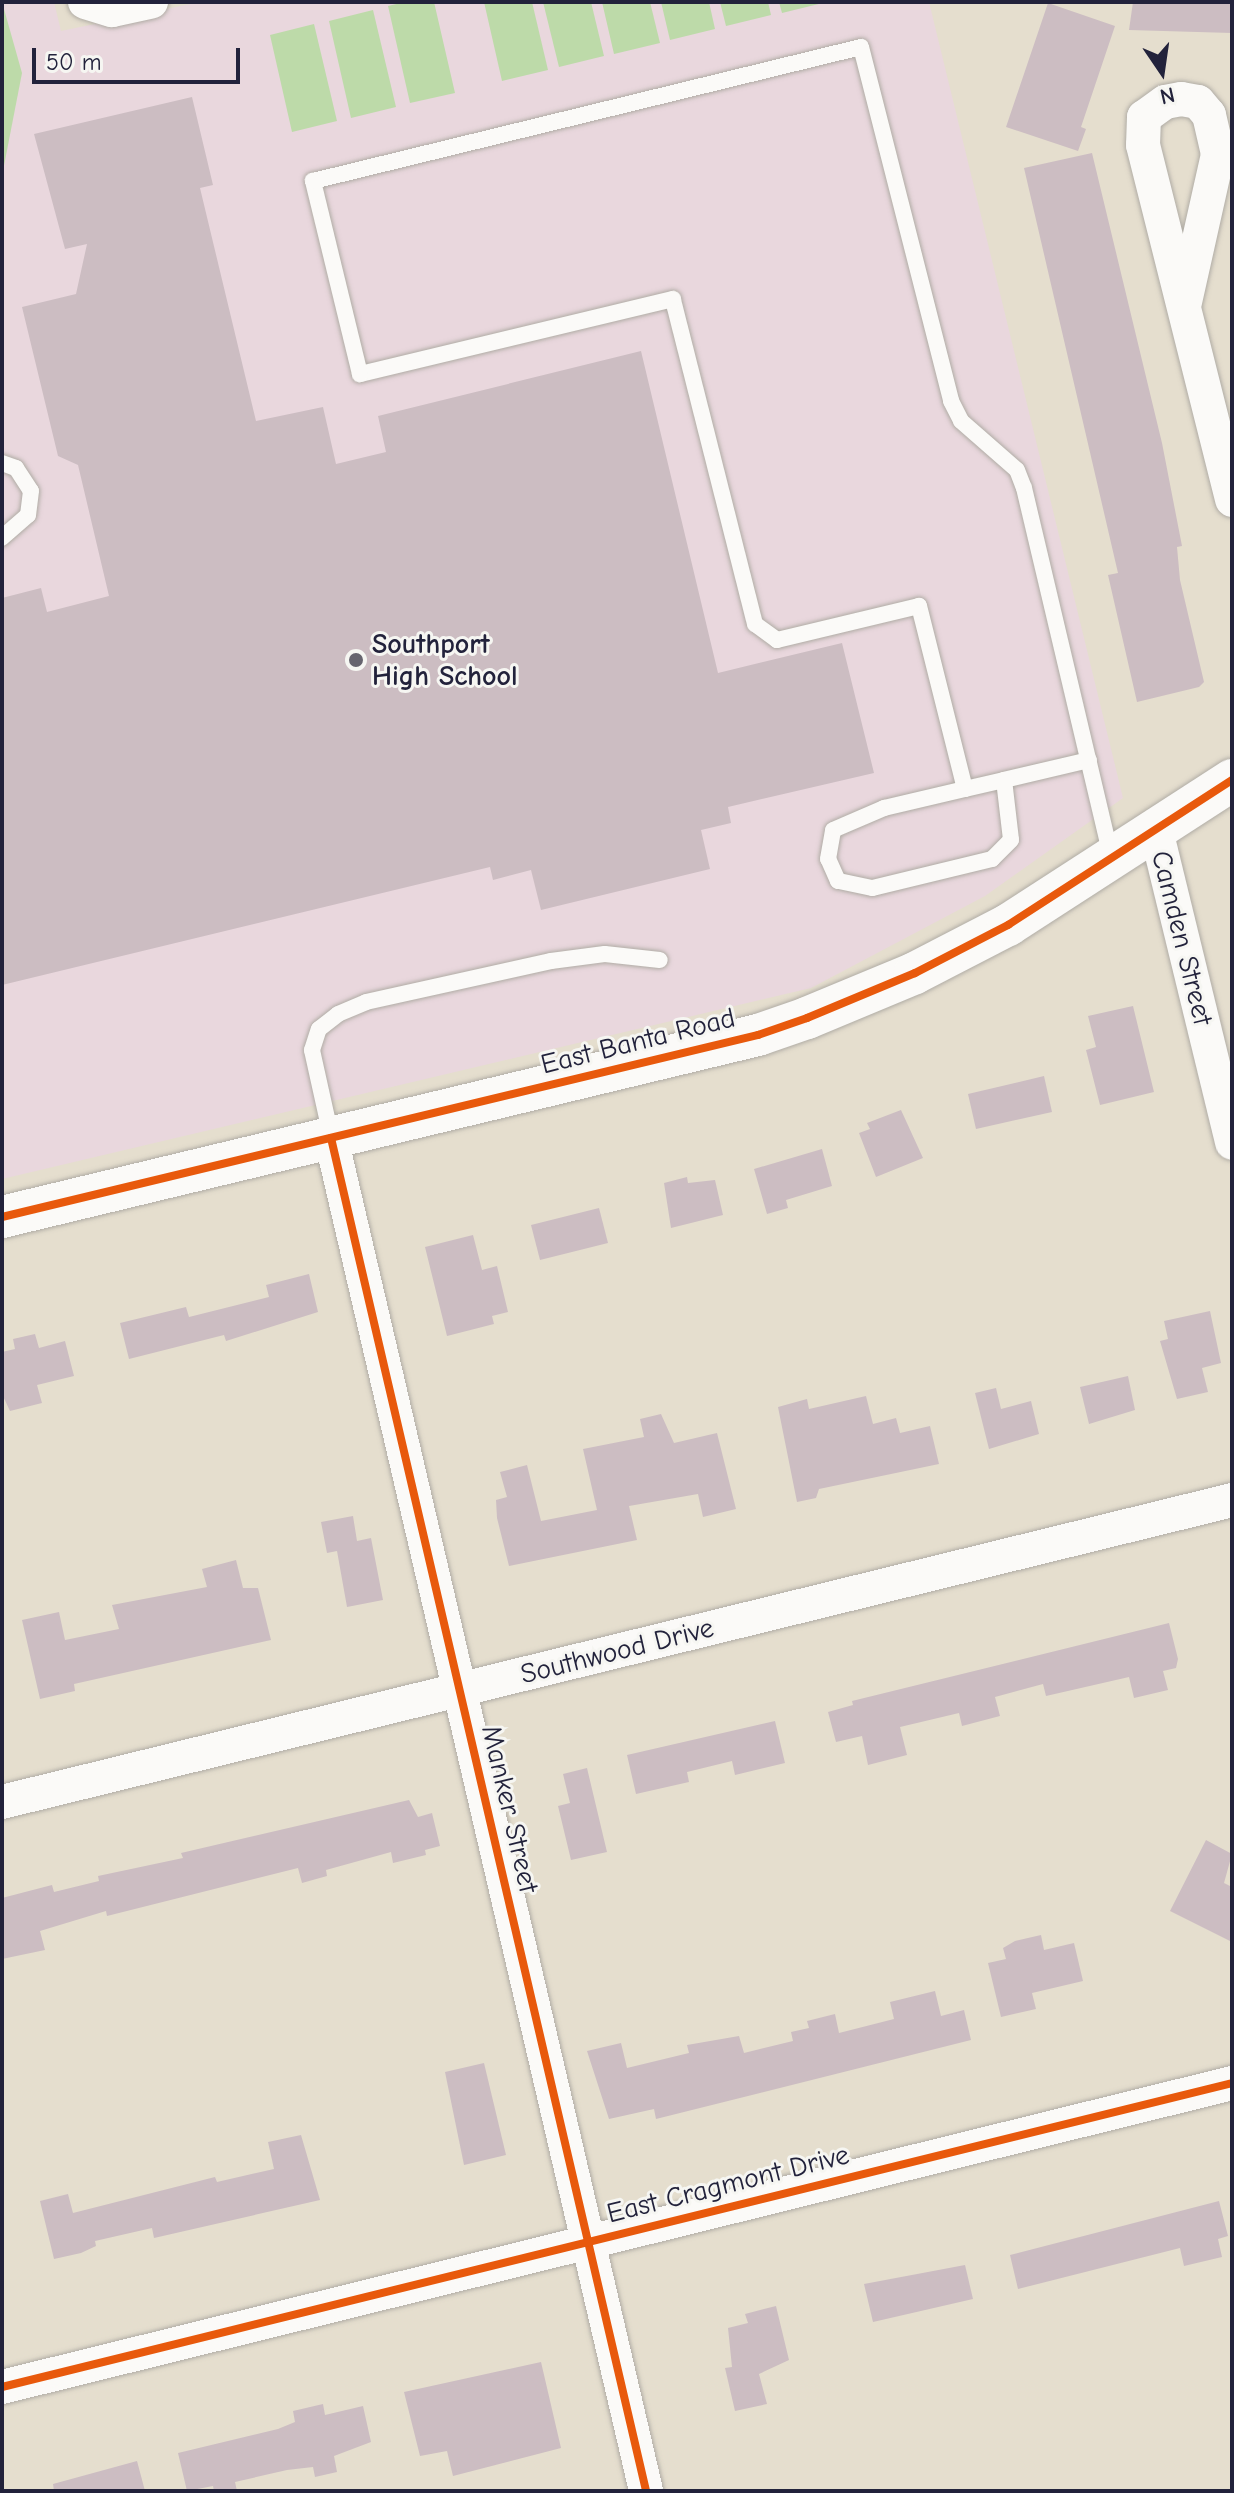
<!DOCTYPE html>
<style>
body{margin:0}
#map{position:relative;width:1234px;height:2493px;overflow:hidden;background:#e5dece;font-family:"Comic Neue",sans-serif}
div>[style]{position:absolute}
.built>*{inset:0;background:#e9d7dd}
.green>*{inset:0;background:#bddaa9}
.building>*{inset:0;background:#ccbdc2}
.roads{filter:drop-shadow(0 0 2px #b0aca5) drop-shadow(0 0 2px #b0aca5)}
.service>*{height:16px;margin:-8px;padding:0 8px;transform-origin:8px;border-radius:8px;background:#fbfaf8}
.minor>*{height:34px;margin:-17px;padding:0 17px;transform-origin:17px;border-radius:17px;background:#fbfaf8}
.tertiary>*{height:42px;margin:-21px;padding:0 21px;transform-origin:21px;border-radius:21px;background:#fbfaf8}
.cycleway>*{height:8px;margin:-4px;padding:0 4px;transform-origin:4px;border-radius:4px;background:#e8590c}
.dots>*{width:22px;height:22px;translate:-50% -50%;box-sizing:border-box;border:4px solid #f6f6f2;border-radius:50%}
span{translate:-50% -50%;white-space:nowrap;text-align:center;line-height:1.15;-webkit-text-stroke:6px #f6f6f2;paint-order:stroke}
.poi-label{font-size:28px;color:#22223b;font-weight:700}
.left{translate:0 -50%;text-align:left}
.street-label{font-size:28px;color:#22223b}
.frame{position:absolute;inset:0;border:4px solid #22223b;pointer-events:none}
.north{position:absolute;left:1122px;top:32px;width:80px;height:80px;-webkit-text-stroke:6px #f6f6f2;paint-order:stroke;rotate:167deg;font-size:22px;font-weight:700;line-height:32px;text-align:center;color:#22223b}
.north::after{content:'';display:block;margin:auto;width:28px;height:36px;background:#22223b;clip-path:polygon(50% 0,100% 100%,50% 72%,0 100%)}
.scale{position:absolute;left:32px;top:48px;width:208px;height:36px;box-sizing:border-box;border:4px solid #22223b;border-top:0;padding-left:10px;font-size:24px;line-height:28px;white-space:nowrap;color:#22223b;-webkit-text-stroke:6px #f6f6f2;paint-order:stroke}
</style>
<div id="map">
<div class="built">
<i style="clip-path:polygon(2px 2px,54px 2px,61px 31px,200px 2px,929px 2px,1123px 798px,985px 896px,811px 988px,2px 1179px)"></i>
</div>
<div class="green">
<i style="clip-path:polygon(2px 2px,22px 73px,2px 176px)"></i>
<i style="clip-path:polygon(405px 2px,434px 2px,455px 93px,410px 103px,388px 6px)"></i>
<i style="clip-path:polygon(484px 2px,532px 2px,548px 70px,502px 81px)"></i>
<i style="clip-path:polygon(543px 2px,591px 2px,604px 56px,559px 67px)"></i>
<i style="clip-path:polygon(602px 2px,650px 2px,660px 43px,614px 54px)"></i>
<i style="clip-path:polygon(661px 2px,709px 2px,715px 29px,670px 40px)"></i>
<i style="clip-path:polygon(720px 2px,768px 2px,771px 15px,726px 26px)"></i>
<i style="clip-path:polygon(779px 2px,827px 2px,782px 13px)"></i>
<i style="clip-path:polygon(373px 10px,396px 107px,351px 118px,329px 21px)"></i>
<i style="clip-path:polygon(314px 24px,337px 121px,292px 132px,270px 35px)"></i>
</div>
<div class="building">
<i style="clip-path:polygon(1133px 2px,1232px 2px,1232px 33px,1129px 30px)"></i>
<i style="clip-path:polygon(1048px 3px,1115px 26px,1081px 127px,1086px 129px,1078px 151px,1006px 127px)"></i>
<i style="clip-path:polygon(192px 97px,213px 185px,200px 188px,256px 421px,323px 407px,336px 464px,386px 452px,378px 416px,641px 351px,718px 673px,842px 643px,874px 773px,728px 807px,731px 823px,701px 830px,710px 869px,541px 910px,531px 870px,493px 880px,490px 867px,2px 985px,2px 598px,41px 588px,47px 612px,109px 596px,78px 465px,58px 456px,22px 307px,76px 294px,87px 244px,65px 249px,34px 134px)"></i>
<i style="clip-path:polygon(1092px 153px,1162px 443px,1182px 546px,1177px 547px,1180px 580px,1204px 682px,1199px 687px,1137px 702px,1108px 575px,1118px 573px,1024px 168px)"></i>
<i style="clip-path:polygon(1133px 1006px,1154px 1092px,1100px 1105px,1086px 1050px,1096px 1047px,1088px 1016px)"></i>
<i style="clip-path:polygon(1044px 1076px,1052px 1112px,976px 1129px,968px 1094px)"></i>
<i style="clip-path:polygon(901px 1110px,923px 1158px,876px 1177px,859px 1133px,870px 1129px,867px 1123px)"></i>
<i style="clip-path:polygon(822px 1149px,832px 1186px,786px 1200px,788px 1208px,767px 1214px,754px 1169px)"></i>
<i style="clip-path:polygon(687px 1177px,688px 1183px,715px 1180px,723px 1215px,671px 1228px,664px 1183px)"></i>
<i style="clip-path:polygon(599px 1208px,608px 1243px,540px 1260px,531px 1225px)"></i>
<i style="clip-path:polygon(473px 1235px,482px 1270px,497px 1266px,508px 1312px,492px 1316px,494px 1324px,447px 1336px,425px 1247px)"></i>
<i style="clip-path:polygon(309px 1274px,318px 1312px,226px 1341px,224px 1335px,129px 1359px,120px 1323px,186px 1307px,189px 1317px,269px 1297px,266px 1285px)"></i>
<i style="clip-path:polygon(1210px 1311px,1221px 1363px,1202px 1368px,1208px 1392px,1177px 1399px,1160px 1341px,1168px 1339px,1164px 1321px)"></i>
<i style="clip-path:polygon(35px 1334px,39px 1348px,65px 1341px,74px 1376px,37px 1385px,42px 1403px,10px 1411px,2px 1394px,2px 1352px,15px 1349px,13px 1339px)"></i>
<i style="clip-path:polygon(1128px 1376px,1135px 1410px,1089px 1424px,1080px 1387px)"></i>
<i style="clip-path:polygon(996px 1388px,1001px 1409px,1031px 1401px,1039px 1434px,989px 1449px,975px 1393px)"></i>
<i style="clip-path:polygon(866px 1396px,873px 1424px,896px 1418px,900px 1433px,930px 1426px,939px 1464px,819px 1489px,816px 1498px,797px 1502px,778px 1407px,807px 1399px,809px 1409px)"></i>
<i style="clip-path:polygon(661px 1414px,674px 1443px,717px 1433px,736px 1509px,703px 1517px,698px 1494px,629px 1506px,637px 1540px,509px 1566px,497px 1518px,496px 1500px,507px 1497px,500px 1472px,527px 1465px,541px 1521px,597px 1510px,583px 1449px,644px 1437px,640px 1419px)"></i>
<i style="clip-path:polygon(353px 1516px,357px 1541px,371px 1538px,383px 1600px,347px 1607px,337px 1551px,327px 1553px,321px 1522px)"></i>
<i style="clip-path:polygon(236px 1560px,243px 1588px,258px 1588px,271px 1640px,74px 1684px,75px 1691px,40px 1699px,22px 1620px,59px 1612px,65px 1640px,119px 1629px,112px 1605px,207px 1587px,202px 1569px)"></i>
<i style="clip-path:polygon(1169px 1623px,1178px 1659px,1176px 1668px,1163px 1671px,1168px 1690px,1134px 1698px,1129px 1677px,1046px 1696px,1043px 1684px,995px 1697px,1000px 1716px,962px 1726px,959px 1713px,900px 1727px,907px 1755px,868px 1765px,862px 1736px,836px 1742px,828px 1712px,853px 1705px,852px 1701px)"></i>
<i style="clip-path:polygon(775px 1721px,785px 1763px,735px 1775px,732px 1761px,687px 1772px,689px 1782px,636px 1794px,627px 1755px)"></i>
<i style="clip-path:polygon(587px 1768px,607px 1852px,571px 1860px,558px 1806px,570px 1803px,563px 1774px)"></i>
<i style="clip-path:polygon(409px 1800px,418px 1817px,432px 1813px,440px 1846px,425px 1850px,426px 1855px,393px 1863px,391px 1852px,326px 1870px,327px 1876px,302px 1883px,298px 1868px,107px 1916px,106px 1911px,40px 1931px,45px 1950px,2px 1959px,2px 1898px,52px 1885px,54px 1892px,99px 1881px,98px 1876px,183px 1858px,181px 1853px)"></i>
<i style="clip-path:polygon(1206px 1840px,1232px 1854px,1224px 1883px,1232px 1887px,1232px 1942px,1170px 1911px)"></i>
<i style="clip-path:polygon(1041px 1935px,1044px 1950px,1074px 1943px,1083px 1981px,1032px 1993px,1036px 2009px,1001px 2017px,988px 1963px,1006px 1959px,1003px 1948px,1015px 1941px)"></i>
<i style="clip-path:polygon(935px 1991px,941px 2016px,964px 2010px,971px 2040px,656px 2119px,654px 2109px,609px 2119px,587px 2051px,621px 2043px,627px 2068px,689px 2053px,687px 2045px,739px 2036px,744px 2053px,793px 2041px,791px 2032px,809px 2028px,807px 2021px,835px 2014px,839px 2033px,894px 2019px,890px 2002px)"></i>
<i style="clip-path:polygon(484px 2063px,506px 2155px,464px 2165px,445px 2072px)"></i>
<i style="clip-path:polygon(301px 2135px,320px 2200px,154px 2238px,152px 2228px,95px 2241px,96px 2246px,81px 2253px,54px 2259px,40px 2201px,68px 2194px,73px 2213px,215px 2177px,217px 2182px,274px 2169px,268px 2142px)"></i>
<i style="clip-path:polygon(1219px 2201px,1228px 2236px,1218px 2239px,1222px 2257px,1184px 2266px,1180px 2248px,1018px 2289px,1010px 2255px)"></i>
<i style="clip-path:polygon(965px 2265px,973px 2299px,873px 2322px,864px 2284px)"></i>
<i style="clip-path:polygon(776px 2306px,789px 2360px,759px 2374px,767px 2404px,735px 2411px,725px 2368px,732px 2367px,728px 2328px,748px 2323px,745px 2314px)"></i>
<i style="clip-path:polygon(541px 2362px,561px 2448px,453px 2476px,447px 2451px,420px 2456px,404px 2392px)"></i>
<i style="clip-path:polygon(323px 2404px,325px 2415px,363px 2406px,371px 2442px,334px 2456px,337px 2472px,315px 2477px,313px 2467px,287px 2470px,235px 2482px,237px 2491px,214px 2491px,213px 2486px,187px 2491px,178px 2453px,278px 2429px,295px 2422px,293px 2411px)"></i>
<i style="clip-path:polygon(137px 2461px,145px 2491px,54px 2491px,53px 2484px)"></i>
</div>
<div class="roads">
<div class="service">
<i style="left:2px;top:463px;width:15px;rotate:20deg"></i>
<i style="left:16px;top:468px;width:27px;rotate:57deg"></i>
<i style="left:31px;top:491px;width:24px;rotate:97deg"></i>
<i style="left:28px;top:515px;width:35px;rotate:139deg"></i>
<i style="left:1089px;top:760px;width:87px;rotate:166.8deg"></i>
<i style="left:1004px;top:780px;width:60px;rotate:83.3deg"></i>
<i style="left:1011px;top:840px;width:27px;rotate:135deg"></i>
<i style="left:992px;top:859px;width:123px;rotate:166.4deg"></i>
<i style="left:872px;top:888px;width:35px;rotate:-168deg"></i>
<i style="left:838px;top:881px;width:24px;rotate:-114deg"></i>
<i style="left:828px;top:859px;width:29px;rotate:-80deg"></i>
<i style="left:833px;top:830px;width:56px;rotate:-23.3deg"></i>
<i style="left:884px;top:808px;width:83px;rotate:-13.2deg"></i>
<i style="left:965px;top:789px;width:189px;rotate:-104.1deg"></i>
<i style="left:919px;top:606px;width:146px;rotate:166.5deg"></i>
<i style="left:777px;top:640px;width:27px;rotate:-144deg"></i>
<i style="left:755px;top:624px;width:335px;rotate:-104.2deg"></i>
<i style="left:673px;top:299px;width:322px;rotate:166.5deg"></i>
<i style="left:360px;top:374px;width:199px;rotate:-103.7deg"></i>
<i style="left:313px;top:181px;width:564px;rotate:-13.74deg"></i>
<i style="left:861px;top:47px;width:365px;rotate:75.7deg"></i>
<i style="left:951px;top:401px;width:22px;rotate:63deg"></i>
<i style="left:961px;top:421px;width:74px;rotate:41.2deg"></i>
<i style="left:1017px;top:470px;width:19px;rotate:69deg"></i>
<i style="left:1024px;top:488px;width:377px;rotate:76.7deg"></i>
<i style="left:965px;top:789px;width:40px;rotate:-13deg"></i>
<i style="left:331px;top:1136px;width:88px;rotate:-102.5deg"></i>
<i style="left:312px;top:1050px;width:22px;rotate:-72deg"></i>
<i style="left:319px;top:1029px;width:24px;rotate:-38deg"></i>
<i style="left:338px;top:1014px;width:30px;rotate:-23deg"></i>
<i style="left:366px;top:1002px;width:189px;rotate:-12.5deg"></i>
<i style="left:551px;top:961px;width:54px;rotate:-7.4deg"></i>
<i style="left:605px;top:954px;width:55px;rotate:6.2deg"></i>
</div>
<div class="minor">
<i style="left:85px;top:2px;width:28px;rotate:17deg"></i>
<i style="left:112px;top:10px;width:40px;rotate:-12deg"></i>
<i style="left:1185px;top:302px;width:152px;rotate:-77.4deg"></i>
<i style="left:1218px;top:154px;width:40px;rotate:-103deg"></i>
<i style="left:1209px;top:115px;width:17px;rotate:-130deg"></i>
<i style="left:1198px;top:102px;width:17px;rotate:-170deg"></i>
<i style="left:1181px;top:99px;width:16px;rotate:169deg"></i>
<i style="left:1165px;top:102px;width:26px;rotate:144deg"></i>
<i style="left:1144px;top:117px;width:28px;rotate:92deg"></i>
<i style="left:1143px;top:145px;width:366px;rotate:75.9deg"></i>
<i style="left:1155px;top:826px;width:326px;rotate:76.3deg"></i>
<i style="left:331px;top:1138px;width:1389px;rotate:76.89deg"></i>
<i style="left:2px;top:1802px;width:1267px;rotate:-13.79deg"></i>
<i style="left:2px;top:2387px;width:1267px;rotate:-13.88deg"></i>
</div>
<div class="tertiary">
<i style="left:2px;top:1217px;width:778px;rotate:-13.54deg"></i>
<i style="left:758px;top:1035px;width:52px;rotate:-19.1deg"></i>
<i style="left:807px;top:1018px;width:117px;rotate:-22.6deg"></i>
<i style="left:915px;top:973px;width:105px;rotate:-27.3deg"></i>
<i style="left:1008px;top:925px;width:267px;rotate:-32.9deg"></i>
</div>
</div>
<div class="cycleway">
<i style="left:331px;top:1138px;width:1389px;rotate:76.89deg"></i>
<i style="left:2px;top:1217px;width:778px;rotate:-13.54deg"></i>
<i style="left:758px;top:1035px;width:52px;rotate:-19.1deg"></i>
<i style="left:807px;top:1018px;width:117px;rotate:-22.6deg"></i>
<i style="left:915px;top:973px;width:105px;rotate:-27.3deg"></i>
<i style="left:1008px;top:925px;width:267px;rotate:-32.9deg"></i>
<i style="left:2px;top:2387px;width:1267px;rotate:-13.88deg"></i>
</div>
<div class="dots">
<i style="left:356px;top:660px;background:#66646e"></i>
</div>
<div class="poi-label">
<span class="left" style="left:372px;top:660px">Southport<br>High School</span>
</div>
<div class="street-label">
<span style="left:1182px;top:938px;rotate:76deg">Camden Street</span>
<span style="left:638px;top:1041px;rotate:-14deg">East Banta Road</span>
<span style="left:617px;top:1651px;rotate:-14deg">Southwood Drive</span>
<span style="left:510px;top:1809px;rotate:77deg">Manker Street</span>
<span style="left:728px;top:2184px;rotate:-14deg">East Cragmont Drive</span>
</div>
<div class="frame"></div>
<div class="north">N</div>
<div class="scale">50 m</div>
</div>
